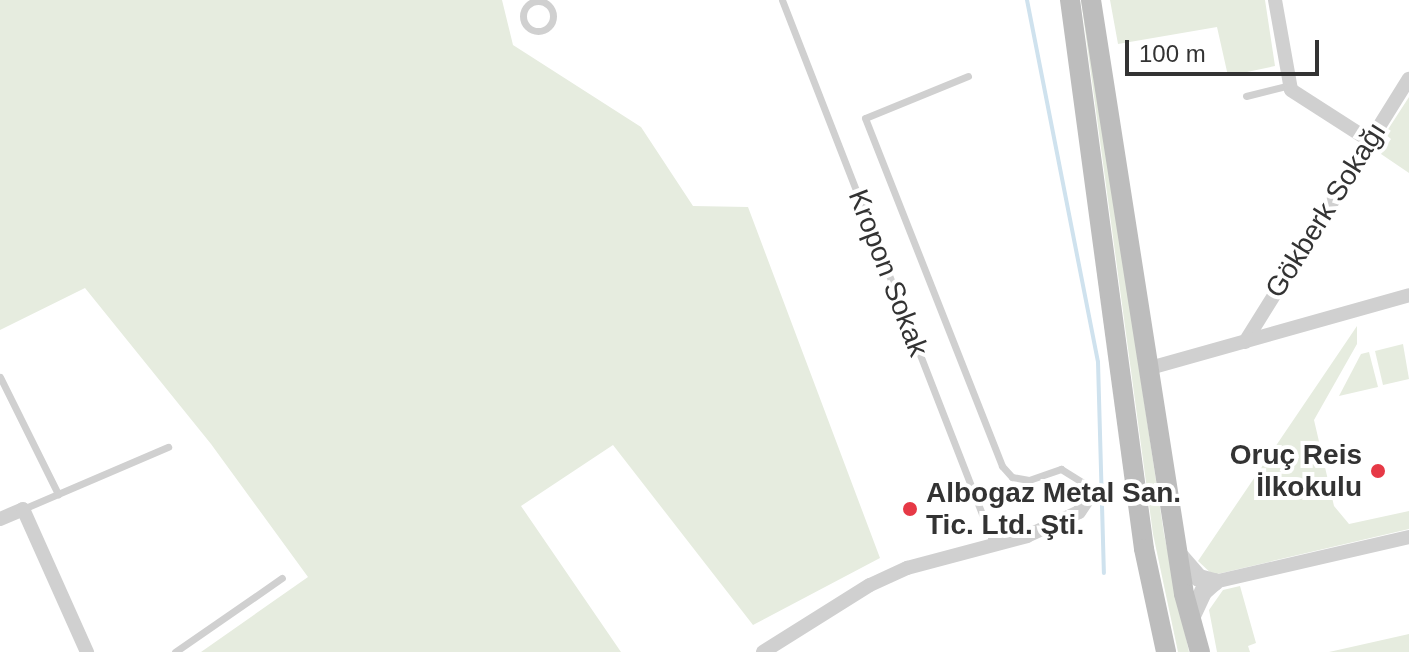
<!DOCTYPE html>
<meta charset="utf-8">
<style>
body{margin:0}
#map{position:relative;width:1409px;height:652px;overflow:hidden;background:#fff;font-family:Arial,sans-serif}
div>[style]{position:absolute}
.green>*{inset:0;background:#e6ecdf}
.stream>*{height:4px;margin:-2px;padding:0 2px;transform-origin:2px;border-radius:2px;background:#cfe2ee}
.service>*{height:7px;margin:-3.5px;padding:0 3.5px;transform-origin:3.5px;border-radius:3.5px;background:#d0d0d0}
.service>.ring{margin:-3.5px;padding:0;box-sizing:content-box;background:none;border:7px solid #d0d0d0;border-radius:50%}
.minor>*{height:14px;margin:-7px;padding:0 7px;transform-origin:7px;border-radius:7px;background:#d0d0d0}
.tertiary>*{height:18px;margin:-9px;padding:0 9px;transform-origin:9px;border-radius:9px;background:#d0d0d0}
.secondary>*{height:20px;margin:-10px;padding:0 10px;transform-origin:10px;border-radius:10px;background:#bdbdbd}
.dots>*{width:22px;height:22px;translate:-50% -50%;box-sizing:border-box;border:4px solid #fff;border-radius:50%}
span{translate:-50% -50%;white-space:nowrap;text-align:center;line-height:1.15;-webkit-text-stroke:8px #fff;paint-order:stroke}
.street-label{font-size:28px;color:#333}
.poi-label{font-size:28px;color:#333;font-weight:700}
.right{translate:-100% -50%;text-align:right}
.left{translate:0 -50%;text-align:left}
.scale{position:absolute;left:1125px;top:40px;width:194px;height:36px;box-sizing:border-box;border:4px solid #333;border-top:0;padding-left:10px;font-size:24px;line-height:28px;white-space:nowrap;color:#333;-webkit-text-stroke:6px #fff;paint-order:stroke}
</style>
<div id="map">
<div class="green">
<i style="clip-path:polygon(0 0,502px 0,513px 45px,641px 127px,693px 206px,748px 207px,880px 558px,753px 625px,613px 445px,521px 506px,621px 652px,201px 652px,308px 577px,211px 444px,85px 288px,0 330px)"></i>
<i style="clip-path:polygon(1081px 0,1084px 0,1164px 534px,1189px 652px,1178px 652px,1153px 534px)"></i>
<i style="clip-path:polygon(1110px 0,1265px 0,1275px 66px,1228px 76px,1217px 27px,1118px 44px)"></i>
<i style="clip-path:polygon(1409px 97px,1409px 173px,1381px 154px,1391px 139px,1385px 134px)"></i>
<i style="clip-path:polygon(1357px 326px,1357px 344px,1314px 420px,1334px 506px,1349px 524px,1409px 511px,1409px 529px,1213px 575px,1198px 561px)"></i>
<i style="clip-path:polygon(1403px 344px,1409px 379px,1383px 385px,1375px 351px)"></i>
<i style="clip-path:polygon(1369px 352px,1378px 387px,1339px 396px,1361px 354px)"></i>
<i style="clip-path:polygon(1240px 586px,1256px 643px,1248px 646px,1250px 652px,1217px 652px,1209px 610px,1223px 590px)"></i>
<i style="clip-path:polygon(1409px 634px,1409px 652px,1329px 652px)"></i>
</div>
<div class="stream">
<i style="left:1027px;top:0;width:369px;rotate:78.9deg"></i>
<i style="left:1098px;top:362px;width:211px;rotate:88.4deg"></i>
</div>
<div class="service">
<i style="left:782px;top:0;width:585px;rotate:68.74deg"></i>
<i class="ring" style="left:523px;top:1px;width:23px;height:23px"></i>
<i style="left:968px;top:76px;width:111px;rotate:157.8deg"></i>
<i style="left:865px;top:118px;width:374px;rotate:68.5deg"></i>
<i style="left:1002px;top:466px;width:15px;rotate:48deg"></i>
<i style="left:1012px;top:477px;width:17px;rotate:10deg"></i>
<i style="left:1029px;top:480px;width:34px;rotate:-19deg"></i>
<i style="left:1061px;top:469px;width:26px;rotate:32deg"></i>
<i style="left:1083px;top:483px;width:15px;rotate:67deg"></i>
<i style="left:1246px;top:96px;width:45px;rotate:-14deg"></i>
<i style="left:0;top:377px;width:131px;rotate:63.6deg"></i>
<i style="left:23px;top:509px;width:158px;rotate:-23.2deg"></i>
<i style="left:175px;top:652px;width:130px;rotate:-34.7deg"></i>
</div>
<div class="minor">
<i style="left:1275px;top:0;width:91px;rotate:79.9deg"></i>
<i style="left:1291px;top:90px;width:93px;rotate:32.7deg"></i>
<i style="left:1245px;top:342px;width:310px;rotate:-58.1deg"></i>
<i style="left:1150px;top:368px;width:269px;rotate:-15.7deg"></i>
<i style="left:0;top:519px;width:25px;rotate:-23deg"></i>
<i style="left:23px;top:509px;width:157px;rotate:65.9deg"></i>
<i style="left:1214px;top:582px;width:200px;rotate:-13deg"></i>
<i style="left:763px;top:652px;width:126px;rotate:-32.1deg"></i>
<i style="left:870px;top:585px;width:41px;rotate:-24.7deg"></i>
<i style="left:907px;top:568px;width:124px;rotate:-14.9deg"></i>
<i style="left:1027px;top:536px;width:57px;rotate:-24.8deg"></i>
<i style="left:1079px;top:512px;width:18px;rotate:-56deg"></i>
</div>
<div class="tertiary">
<i style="left:1178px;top:554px;width:32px;rotate:49deg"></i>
<i style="left:1199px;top:578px;width:16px;rotate:15deg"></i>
<i style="left:1191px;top:618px;width:29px;rotate:-65deg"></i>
<i style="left:1203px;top:592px;width:15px;rotate:-42deg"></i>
</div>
<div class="secondary">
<i style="left:1070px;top:0;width:554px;rotate:82.32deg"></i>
<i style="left:1144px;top:549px;width:105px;rotate:77.9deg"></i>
<i style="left:1091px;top:0;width:601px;rotate:81.1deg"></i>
<i style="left:1184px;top:594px;width:60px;rotate:74.6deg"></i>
</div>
<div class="dots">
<i style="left:1378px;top:471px;background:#e63946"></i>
<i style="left:910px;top:509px;background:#e63946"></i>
</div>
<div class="street-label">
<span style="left:1326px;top:210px;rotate:-58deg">Gökberk Sokağı</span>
<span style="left:888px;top:273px;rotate:69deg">Kropon Sokak</span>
</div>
<div class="poi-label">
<span class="right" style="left:1362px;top:471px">Oruç Reis<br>İlkokulu</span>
<span class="left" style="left:926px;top:509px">Albogaz Metal San.<br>Tic. Ltd. Şti.</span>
</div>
<div class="scale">100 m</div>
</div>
